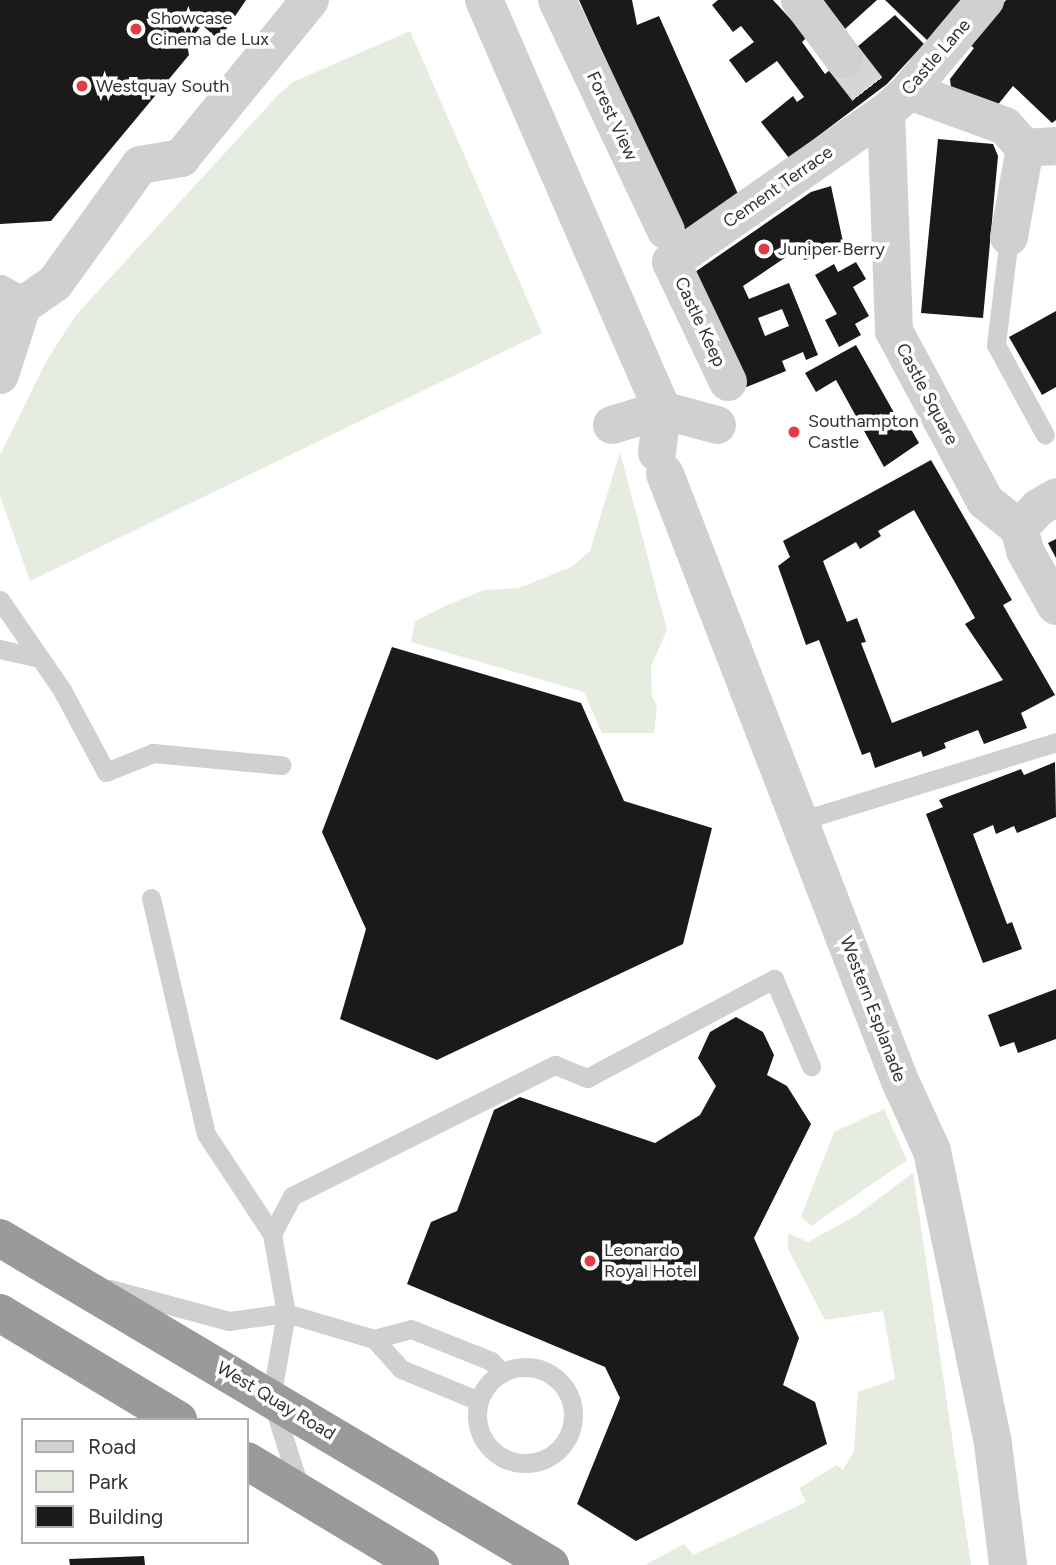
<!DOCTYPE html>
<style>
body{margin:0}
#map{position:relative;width:1056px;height:1565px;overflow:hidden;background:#fff;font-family:Figtree,sans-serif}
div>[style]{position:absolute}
.green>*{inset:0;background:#e6ecdf}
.building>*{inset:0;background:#1a1a1a}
.street-tunnel>*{height:38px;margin-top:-19px;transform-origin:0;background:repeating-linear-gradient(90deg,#d6d6d6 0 38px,transparent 0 57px)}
.lane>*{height:19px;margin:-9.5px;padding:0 9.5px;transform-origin:9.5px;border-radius:9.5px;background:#d0d0d0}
.lane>.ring{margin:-9.5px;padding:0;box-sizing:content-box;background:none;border:19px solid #d0d0d0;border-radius:50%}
.street>*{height:38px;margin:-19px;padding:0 19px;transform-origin:19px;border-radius:19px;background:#d0d0d0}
.highway>*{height:38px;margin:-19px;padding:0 19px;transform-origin:19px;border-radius:19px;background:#9a9a9a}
.dots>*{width:19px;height:19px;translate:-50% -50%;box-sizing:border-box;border:4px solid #fff;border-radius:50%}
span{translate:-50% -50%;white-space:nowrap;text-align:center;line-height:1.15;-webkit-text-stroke:7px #fff;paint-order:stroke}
.poi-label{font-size:18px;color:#333}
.left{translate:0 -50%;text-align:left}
.street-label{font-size:18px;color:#333}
.legend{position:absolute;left:21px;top:1418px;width:228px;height:126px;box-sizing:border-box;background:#fff;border:2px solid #adadad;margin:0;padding:9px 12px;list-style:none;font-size:21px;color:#333}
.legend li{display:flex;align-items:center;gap:14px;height:35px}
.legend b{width:35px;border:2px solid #adadad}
</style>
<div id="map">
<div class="green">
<i style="clip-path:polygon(410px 31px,542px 333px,30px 581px,0 496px,0 455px,47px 360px,76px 315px,278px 95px,293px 82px)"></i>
<i style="clip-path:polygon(620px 452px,667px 630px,651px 667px,652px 696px,657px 706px,654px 733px,602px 733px,584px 692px,411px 642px,415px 621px,443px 607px,484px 590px,519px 588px,573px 566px,590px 551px)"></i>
<i style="clip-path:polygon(884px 1109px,907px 1160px,811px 1226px,801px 1217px,834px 1132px)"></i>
<i style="clip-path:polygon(913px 1173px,971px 1565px,645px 1565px,684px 1544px,693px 1555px,806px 1502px,799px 1488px,837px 1465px,843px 1470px,854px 1451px,858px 1392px,895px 1379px,883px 1311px,825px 1320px,788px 1249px,788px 1233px,808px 1242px,857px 1215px)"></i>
</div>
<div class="building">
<i style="clip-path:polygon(0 0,246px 0,219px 40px,202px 25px,187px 44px,189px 55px,51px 221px,0 224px)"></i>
<i style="clip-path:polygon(579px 0,632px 0,637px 25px,659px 16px,738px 194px,683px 232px)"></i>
<i style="clip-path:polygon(718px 0,773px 0,807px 37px,802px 42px,825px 74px,895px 15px,924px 44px,887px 84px,789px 158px,761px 122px,793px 96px,797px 102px,804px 97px,777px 61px,746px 83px,729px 60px,754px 42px,741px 26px,733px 32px,712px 5px)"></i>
<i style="clip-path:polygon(823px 0,877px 0,845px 29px)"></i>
<i style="clip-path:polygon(885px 0,965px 0,928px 41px)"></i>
<i style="clip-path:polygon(1006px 0,1056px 0,1056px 120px,1052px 123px,1013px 86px,996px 107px,951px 88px,950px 79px,974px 48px,970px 45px)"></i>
<i style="clip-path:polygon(938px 139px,993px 144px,998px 156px,983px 318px,921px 313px)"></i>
<i style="clip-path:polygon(evenodd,831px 186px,845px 251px,804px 260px,801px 247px,743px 286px,749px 299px,789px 283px,818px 355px,806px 360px,803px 352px,782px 361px,786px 371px,744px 388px,695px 272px,811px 192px,831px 186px,782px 309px,789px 326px,765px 336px,758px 318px,782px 309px)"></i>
<i style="clip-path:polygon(856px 262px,866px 279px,853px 287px,869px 316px,855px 324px,861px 335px,839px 347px,825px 320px,837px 314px,815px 275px,834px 264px,838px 272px)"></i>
<i style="clip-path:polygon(1056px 311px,1056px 387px,1042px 395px,1009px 337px)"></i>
<i style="clip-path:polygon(856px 345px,902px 427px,908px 424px,919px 443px,884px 467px,836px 380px,816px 392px,805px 373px)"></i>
<i style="clip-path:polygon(evenodd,931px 460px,1012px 600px,1003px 605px,1055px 695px,1021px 713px,1027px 728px,984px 744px,978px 730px,944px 743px,946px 748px,923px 757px,921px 751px,875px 768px,870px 752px,862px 755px,819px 640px,806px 645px,778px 566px,790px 557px,783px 541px,931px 460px,914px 510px,975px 618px,965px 624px,1003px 680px,892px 723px,861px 643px,866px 642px,857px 618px,847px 622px,823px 561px,856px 542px,860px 549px,881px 536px,878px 531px,914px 510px)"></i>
<i style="clip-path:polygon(1056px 539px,1056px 558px,1048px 543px)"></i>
<i style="clip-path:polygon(392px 647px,581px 703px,624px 801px,712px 828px,683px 944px,437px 1060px,340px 1019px,366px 929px,322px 832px)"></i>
<i style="clip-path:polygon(1055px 762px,1056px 817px,1017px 833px,1014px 826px,996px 834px,993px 825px,973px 834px,1007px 924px,1012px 922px,1022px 949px,983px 963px,926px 814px,943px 807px,939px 800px,1021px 769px,1024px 775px)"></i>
<i style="clip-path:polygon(1056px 989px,1056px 1039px,1018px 1053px,1014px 1042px,1000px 1047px,988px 1015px)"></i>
<i style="clip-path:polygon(736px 1017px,763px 1032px,774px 1055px,767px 1075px,787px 1086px,811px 1124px,754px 1238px,799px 1338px,783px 1385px,815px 1402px,827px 1444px,636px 1541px,577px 1504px,620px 1398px,605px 1367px,407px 1284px,431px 1222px,457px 1211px,494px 1110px,520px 1097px,655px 1143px,700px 1115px,716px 1086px,698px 1058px,710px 1032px)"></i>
<i style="clip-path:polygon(144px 1556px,145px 1565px,70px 1565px,69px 1559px)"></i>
</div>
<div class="street-tunnel">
<i style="left:844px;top:59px;width:46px;rotate:52.1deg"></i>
</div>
<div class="lane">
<i style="left:1009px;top:237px;width:109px;rotate:96.9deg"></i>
<i style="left:996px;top:345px;width:102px;rotate:61.4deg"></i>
<i style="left:0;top:600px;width:109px;rotate:55.4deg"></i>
<i style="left:62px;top:690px;width:93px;rotate:61.8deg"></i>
<i style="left:106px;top:772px;width:51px;rotate:-22deg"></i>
<i style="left:153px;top:753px;width:129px;rotate:5.4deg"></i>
<i style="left:0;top:649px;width:36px;rotate:13deg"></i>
<i style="left:803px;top:820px;width:265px;rotate:-17.1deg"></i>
<i style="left:151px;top:898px;width:242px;rotate:76.9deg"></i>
<i style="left:206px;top:1134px;width:120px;rotate:56.6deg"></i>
<i style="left:272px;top:1234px;width:80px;rotate:80deg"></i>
<i style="left:286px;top:1313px;width:86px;rotate:100deg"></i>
<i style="left:271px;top:1398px;width:92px;rotate:72.3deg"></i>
<i style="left:272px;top:1234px;width:43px;rotate:-62.2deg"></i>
<i style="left:292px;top:1196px;width:294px;rotate:-26.5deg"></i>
<i style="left:555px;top:1065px;width:35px;rotate:22deg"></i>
<i style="left:587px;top:1078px;width:212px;rotate:-27.9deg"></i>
<i style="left:774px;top:979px;width:95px;rotate:67deg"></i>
<i style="left:110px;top:1289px;width:123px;rotate:15.1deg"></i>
<i style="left:229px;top:1321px;width:58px;rotate:-8deg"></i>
<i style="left:286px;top:1313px;width:92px;rotate:16.5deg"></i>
<i style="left:374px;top:1339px;width:40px;rotate:48deg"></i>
<i style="left:401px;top:1369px;width:84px;rotate:22.3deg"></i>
<i style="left:374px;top:1339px;width:38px;rotate:-15deg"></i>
<i style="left:411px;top:1329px;width:86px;rotate:21.8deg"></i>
<i style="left:491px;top:1361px;width:16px;rotate:47deg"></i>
<i class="ring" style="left:477px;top:1367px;width:77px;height:77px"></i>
</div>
<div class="street">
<i style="left:484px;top:0;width:447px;rotate:66.5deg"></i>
<i style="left:662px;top:410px;width:43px;rotate:96.6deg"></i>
<i style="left:557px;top:0;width:255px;rotate:64.7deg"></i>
<i style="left:800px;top:0;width:74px;rotate:53.3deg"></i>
<i style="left:909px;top:91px;width:102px;rotate:20deg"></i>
<i style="left:1005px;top:126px;width:30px;rotate:48deg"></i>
<i style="left:1025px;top:148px;width:31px;rotate:-4deg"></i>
<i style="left:886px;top:112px;width:219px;rotate:87.9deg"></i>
<i style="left:894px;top:331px;width:193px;rotate:61.8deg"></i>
<i style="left:985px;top:501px;width:43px;rotate:38.5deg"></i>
<i style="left:1009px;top:237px;width:90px;rotate:-79.8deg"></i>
<i style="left:0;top:294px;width:25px;rotate:29deg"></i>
<i style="left:22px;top:306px;width:40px;rotate:-34.9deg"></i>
<i style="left:55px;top:283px;width:145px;rotate:-54.2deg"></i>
<i style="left:140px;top:165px;width:42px;rotate:-9.7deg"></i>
<i style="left:181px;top:158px;width:204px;rotate:-50.8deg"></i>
<i style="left:0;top:375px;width:72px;rotate:-72.3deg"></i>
<i style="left:728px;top:382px;width:133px;rotate:-115.4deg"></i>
<i style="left:671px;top:262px;width:262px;rotate:-34.9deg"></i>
<i style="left:886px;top:112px;width:31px;rotate:-42deg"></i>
<i style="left:909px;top:91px;width:119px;rotate:-50.1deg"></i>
<i style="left:612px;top:425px;width:52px;rotate:-16.7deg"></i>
<i style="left:662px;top:410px;width:57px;rotate:15.3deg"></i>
<i style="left:665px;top:474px;width:651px;rotate:68.84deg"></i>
<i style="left:900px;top:1081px;width:77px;rotate:65.4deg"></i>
<i style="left:932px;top:1151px;width:299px;rotate:78.2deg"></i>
<i style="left:993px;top:1444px;width:122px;rotate:82.9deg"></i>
<i style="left:1019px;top:528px;width:24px;rotate:75deg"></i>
<i style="left:1025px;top:551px;width:63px;rotate:60.6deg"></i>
<i style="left:1019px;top:528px;width:28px;rotate:-46deg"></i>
<i style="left:1038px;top:508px;width:21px;rotate:-31deg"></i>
</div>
<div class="highway">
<i style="left:0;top:1238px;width:640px;rotate:30.73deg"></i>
<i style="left:0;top:1313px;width:208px;rotate:31deg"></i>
<i style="left:247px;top:1461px;width:202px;rotate:31deg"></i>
</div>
<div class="dots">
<i style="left:136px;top:29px;background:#e63946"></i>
<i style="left:82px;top:86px;background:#e63946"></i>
<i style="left:764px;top:249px;background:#e63946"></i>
<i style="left:794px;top:432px;background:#e63946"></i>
<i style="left:590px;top:1261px;background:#e63946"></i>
</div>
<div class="poi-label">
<span class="left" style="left:150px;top:29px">Showcase<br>Cinema de Lux</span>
<span class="left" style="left:96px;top:86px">Westquay South</span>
<span class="left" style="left:778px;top:249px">Juniper Berry</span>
<span class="left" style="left:808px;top:432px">Southampton<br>Castle</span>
<span class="left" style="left:604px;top:1261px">Leonardo<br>Royal Hotel</span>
</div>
<div class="street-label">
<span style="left:936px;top:57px;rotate:-49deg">Castle Lane</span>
<span style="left:612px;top:116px;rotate:65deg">Forest View</span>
<span style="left:778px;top:187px;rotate:-35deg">Cement Terrace</span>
<span style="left:700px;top:322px;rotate:65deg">Castle Keep</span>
<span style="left:927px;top:394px;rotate:62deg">Castle Square</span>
<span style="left:873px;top:1009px;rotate:69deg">Western Esplanade</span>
<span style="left:276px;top:1401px;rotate:31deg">West Quay Road</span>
</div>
<ul class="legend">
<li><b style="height:9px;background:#d0d0d0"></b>Road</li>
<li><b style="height:19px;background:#e6ecdf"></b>Park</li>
<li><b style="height:19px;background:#1a1a1a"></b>Building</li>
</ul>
</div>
